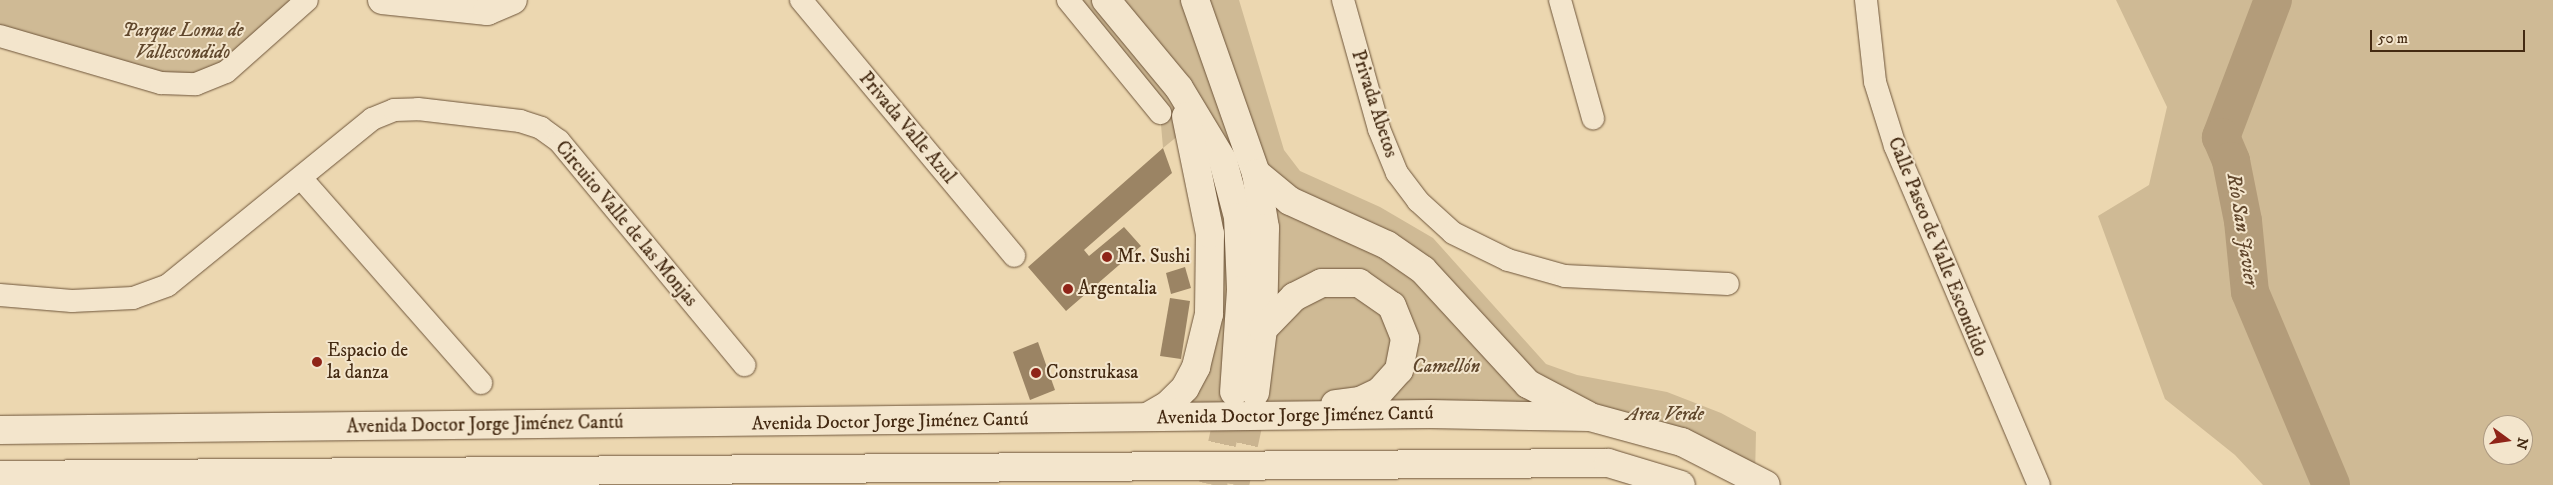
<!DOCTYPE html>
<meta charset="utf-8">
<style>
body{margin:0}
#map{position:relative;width:2553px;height:485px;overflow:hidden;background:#ecd7b0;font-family:"IM FELL DW Pica",serif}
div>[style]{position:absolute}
.green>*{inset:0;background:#cfba95}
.river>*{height:38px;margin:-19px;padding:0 19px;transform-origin:19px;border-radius:19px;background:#b39c7a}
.building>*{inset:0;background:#9b8464}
.secondary-tunnel>*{height:28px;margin-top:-14px;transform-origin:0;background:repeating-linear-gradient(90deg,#cab490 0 28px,transparent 0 42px)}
.roads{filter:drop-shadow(0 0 1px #6e553a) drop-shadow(0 0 1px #6e553a)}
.minor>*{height:22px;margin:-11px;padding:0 11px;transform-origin:11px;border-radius:11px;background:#f3e5cc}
.tertiary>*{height:28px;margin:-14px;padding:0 14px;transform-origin:14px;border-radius:14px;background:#f3e5cc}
.secondary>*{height:28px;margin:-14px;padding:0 14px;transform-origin:14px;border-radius:14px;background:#f3e5cc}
.dots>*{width:14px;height:14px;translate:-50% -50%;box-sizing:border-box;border:2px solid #f3e5cc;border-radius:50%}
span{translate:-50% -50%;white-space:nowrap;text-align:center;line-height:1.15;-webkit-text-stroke:4px #f3e5cc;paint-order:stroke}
.park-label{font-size:19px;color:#60472c;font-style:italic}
.street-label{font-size:19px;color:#442a12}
.poi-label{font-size:19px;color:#442a12}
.left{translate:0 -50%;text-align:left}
.water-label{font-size:20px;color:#60462c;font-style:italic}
.north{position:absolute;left:2483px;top:415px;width:50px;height:50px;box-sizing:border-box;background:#f3e5cc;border:1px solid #ad9a82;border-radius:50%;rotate:104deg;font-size:14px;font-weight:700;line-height:20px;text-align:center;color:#442a12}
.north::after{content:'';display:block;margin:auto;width:18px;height:22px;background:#8f2418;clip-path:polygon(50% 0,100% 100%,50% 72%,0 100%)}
.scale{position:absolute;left:2370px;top:30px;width:155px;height:22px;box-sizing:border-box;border:2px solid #442a12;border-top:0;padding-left:6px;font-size:15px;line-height:18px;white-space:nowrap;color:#442a12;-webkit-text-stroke:4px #f3e5cc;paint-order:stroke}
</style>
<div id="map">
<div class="green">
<i style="clip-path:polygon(0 0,307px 0,196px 84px,0 36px)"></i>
<i style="clip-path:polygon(1068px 0,1239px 0,1284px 150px,1300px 171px,1380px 207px,1433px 238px,1546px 364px,1577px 375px,1667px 392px,1721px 413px,1756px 432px,1755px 477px,1590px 417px,1277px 416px,1234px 392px,1204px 416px,1147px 417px,1204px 340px,1189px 127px,1163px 148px,1160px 113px)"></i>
<i style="clip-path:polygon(evenodd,2116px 0,2553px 0,2553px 485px,2263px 485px,2235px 455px,2165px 399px,2098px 216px,2149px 185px,2167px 107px,2116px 0,2493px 425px,2523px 425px,2523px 455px,2493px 455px,2493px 425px)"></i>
</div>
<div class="river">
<i style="left:2273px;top:0;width:147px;rotate:110.8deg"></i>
<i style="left:2221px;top:137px;width:26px;rotate:67deg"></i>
<i style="left:2231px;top:161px;width:61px;rotate:78.7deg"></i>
<i style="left:2243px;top:221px;width:71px;rotate:84.4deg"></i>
<i style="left:2250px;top:292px;width:209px;rotate:67.2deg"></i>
</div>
<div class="building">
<i style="clip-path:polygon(1163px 148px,1172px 173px,1084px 250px,1089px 256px,1124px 227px,1141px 246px,1066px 311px,1028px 267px)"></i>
<i style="clip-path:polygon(1185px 267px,1191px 288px,1171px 294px,1166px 273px)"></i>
<i style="clip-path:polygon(1170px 298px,1190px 301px,1181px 359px,1160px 356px)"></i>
<i style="clip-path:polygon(1038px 342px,1055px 390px,1030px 400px,1013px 352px)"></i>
</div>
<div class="secondary-tunnel">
<i style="left:1213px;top:485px;width:94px;rotate:-77.7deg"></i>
<i style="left:1235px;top:485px;width:93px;rotate:-77.6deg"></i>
</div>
<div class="roads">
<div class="minor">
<i style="left:801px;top:0;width:333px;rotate:50.2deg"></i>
<i style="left:1068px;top:0;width:146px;rotate:50.8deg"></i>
<i style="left:1343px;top:0;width:134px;rotate:74.4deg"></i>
<i style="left:1379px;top:129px;width:48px;rotate:67.8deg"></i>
<i style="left:1397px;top:173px;width:35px;rotate:53deg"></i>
<i style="left:1418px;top:201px;width:47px;rotate:42.4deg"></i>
<i style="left:1453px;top:233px;width:61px;rotate:26.1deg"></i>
<i style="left:1508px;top:260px;width:59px;rotate:15.7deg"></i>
<i style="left:1565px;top:276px;width:163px;rotate:2.8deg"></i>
<i style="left:1560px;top:0;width:123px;rotate:74.4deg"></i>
<i style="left:1866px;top:0;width:82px;rotate:83.7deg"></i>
<i style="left:1875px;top:82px;width:67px;rotate:72.6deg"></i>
<i style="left:1895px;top:146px;width:368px;rotate:67deg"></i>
<i style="left:0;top:36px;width:168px;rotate:16.3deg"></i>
<i style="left:161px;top:83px;width:35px;rotate:2deg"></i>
<i style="left:196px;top:84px;width:32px;rotate:-22deg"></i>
<i style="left:226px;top:72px;width:108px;rotate:-41.6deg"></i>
<i style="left:301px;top:178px;width:273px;rotate:48.7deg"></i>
<i style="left:0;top:295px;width:72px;rotate:4.8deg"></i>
<i style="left:72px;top:301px;width:61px;rotate:-2.8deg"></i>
<i style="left:133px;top:298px;width:37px;rotate:-20deg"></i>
<i style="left:168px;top:285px;width:263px;rotate:-39.1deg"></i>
<i style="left:372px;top:119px;width:24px;rotate:-22deg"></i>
<i style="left:394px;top:110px;width:24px;rotate:-2deg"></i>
<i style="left:418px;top:109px;width:103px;rotate:6.7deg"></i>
<i style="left:520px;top:121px;width:22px;rotate:18deg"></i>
<i style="left:541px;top:128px;width:22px;rotate:36deg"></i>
<i style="left:559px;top:141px;width:291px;rotate:50.4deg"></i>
</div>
<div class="tertiary">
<i style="left:382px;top:0;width:106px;rotate:6deg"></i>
<i style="left:487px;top:11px;width:28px;rotate:-23deg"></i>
</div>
<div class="secondary">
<i style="left:1106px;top:0;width:114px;rotate:50.3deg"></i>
<i style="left:1179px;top:88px;width:85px;rotate:58.9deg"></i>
<i style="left:1223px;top:161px;width:58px;rotate:75deg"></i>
<i style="left:1238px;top:217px;width:73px;rotate:87.6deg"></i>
<i style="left:1241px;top:290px;width:102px;rotate:93.9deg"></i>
<i style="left:1195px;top:0;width:183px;rotate:70.6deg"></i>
<i style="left:1256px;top:173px;width:56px;rotate:80.7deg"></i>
<i style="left:1265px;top:228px;width:101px;rotate:91.1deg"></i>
<i style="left:1263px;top:329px;width:64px;rotate:97.1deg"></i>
<i style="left:1256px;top:173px;width:44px;rotate:39.5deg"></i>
<i style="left:1290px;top:201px;width:107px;rotate:24.4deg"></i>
<i style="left:1387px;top:245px;width:44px;rotate:34.8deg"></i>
<i style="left:1423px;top:270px;width:155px;rotate:47.4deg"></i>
<i style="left:1528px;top:384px;width:67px;rotate:27.7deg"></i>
<i style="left:1263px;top:329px;width:45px;rotate:-45.9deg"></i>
<i style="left:1294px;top:297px;width:31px;rotate:-27deg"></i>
<i style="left:1322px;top:283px;width:37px"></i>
<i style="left:1359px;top:283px;width:40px;rotate:34.9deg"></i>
<i style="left:1392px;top:306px;width:35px;rotate:68deg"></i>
<i style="left:1405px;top:339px;width:32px;rotate:101deg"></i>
<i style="left:1399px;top:370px;width:30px;rotate:132deg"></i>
<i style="left:1379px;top:392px;width:21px;rotate:155deg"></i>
<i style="left:1360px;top:401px;width:25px;rotate:173deg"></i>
<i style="left:1147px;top:417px;width:24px;rotate:-30deg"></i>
<i style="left:1168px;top:405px;width:24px;rotate:-45deg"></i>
<i style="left:1185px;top:388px;width:24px;rotate:-62deg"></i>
<i style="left:1196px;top:367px;width:55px;rotate:-76.2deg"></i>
<i style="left:1209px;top:314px;width:80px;rotate:-89.3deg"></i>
<i style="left:1210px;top:234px;width:120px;rotate:-101.5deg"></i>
<i style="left:0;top:430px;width:1430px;rotate:-0.64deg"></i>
<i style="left:1430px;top:414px;width:160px;rotate:1.1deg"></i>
<i style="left:1590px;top:417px;width:95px;rotate:15.2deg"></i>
<i style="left:1682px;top:442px;width:94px;rotate:27.1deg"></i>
<i style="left:0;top:475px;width:1608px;rotate:-0.43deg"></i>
<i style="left:1608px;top:463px;width:76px;rotate:16.8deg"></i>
</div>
</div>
<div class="dots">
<i style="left:1107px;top:257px;background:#8f2418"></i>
<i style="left:1068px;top:289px;background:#8f2418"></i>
<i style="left:317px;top:362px;background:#8f2418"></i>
<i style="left:1036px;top:373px;background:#8f2418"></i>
</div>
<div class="park-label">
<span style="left:183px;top:42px">Parque Loma de<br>Vallescondido</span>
<span style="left:1446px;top:367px">Camellón</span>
<span style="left:1665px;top:415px">Area Verde</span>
</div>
<div class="street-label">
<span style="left:1374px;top:104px;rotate:72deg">Privada Abetos</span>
<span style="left:907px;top:128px;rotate:50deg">Privada Valle Azul</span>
<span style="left:626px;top:224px;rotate:50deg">Circuito Valle de las Monjas</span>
<span style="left:1937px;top:247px;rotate:68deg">Calle Paseo de Valle Escondido</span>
<span style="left:1295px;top:416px;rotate:-1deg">Avenida Doctor Jorge Jiménez Cantú</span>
<span style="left:890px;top:422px;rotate:-1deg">Avenida Doctor Jorge Jiménez Cantú</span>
<span style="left:485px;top:425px;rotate:-1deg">Avenida Doctor Jorge Jiménez Cantú</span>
</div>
<div class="poi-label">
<span class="left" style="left:1117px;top:257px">Mr. Sushi</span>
<span class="left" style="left:1078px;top:289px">Argentalia</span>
<span class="left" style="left:327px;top:362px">Espacio de<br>la danza</span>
<span class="left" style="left:1046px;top:373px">Construkasa</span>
</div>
<div class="water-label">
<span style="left:2242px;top:230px;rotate:81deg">Río San Javier</span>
</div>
<div class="north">N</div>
<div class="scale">50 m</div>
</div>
